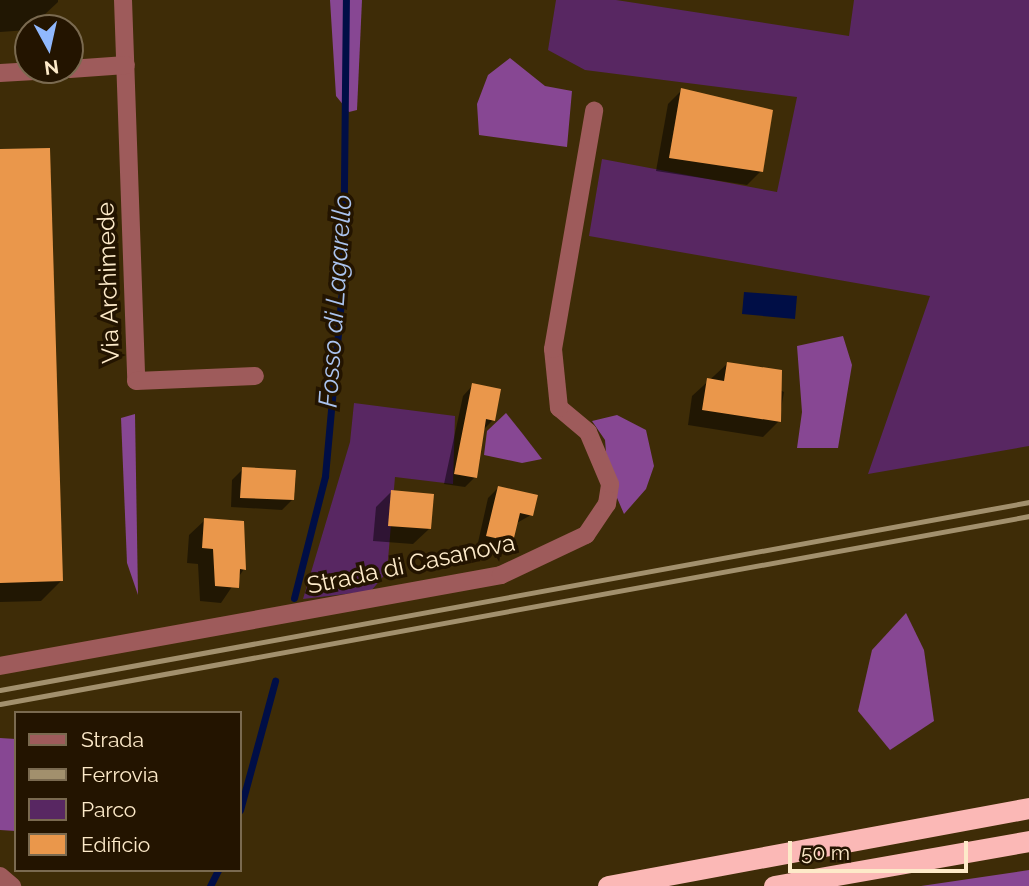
<!DOCTYPE html>
<style>
body{margin:0}
#map{position:relative;width:1029px;height:886px;overflow:hidden;background:#3e2c07;font-family:Raleway,sans-serif}
div>[style]{position:absolute}
.green>*{inset:0;background:#582762}
.forest>*{inset:0;background:#874793}
.water>*{inset:0;background:#000e46}
.shadow>*{inset:0;background:#0007}
.stream>*{height:7px;margin:-3.5px;padding:0 3.5px;transform-origin:3.5px;border-radius:3.5px;background:#000e46}
.building>*{inset:0;background:#ea974b}
.minor>*{height:18px;margin:-9px;padding:0 9px;transform-origin:9px;border-radius:9px;background:#9e5b5b}
.highway>*{height:21px;margin:-10.5px;padding:0 10.5px;transform-origin:10.5px;border-radius:10.5px;background:#fbb8b6}
.rail>*{height:5px;margin:-2.5px;padding:0 2.5px;transform-origin:2.5px;border-radius:2.5px;background:#a2906d}
span{translate:-50% -50%;white-space:nowrap;text-align:center;line-height:1.15;-webkit-text-stroke:7px #231400;paint-order:stroke}
.street-label{font-size:24px;color:#fdeac9}
.water-label{font-size:26px;color:#abc4ef;font-style:italic}
.legend{position:absolute;left:14px;top:711px;width:228px;height:161px;box-sizing:border-box;background:#231400;border:2px solid #7a6a50;margin:0;padding:9px 12px;list-style:none;font-size:21px;color:#fdeac9}
.legend li{display:flex;align-items:center;gap:14px;height:35px}
.legend b{width:35px;border:2px solid #7a6a50}
.north{position:absolute;left:14px;top:14px;width:70px;height:70px;box-sizing:border-box;background:#231400;border:2px solid #7a6a50;border-radius:50%;rotate:172deg;font-size:19px;font-weight:700;line-height:28px;text-align:center;color:#fdeac9}
.north::after{content:'';display:block;margin:auto;width:24px;height:32px;background:#90b8fd;clip-path:polygon(50% 0,100% 100%,50% 72%,0 100%)}
.scale{position:absolute;left:788px;top:841px;width:180px;height:32px;box-sizing:border-box;border:4px solid #fdeac9;border-top:0;padding-left:9px;font-size:21px;line-height:24px;white-space:nowrap;color:#fdeac9;-webkit-text-stroke:5px #231400;paint-order:stroke}
</style>
<div id="map">
<div class="green">
<i style="clip-path:polygon(556px 0,616px 0,849px 36px,854px 0,1029px 0,1029px 446px,868px 474px,930px 296px,589px 236px,602px 159px,777px 192px,797px 97px,585px 70px,548px 50px)"></i>
<i style="clip-path:polygon(354px 403px,455px 416px,453px 484px,395px 477px,387px 572px,371px 591px,303px 599px,350px 442px)"></i>
</div>
<div class="forest">
<i style="clip-path:polygon(330px 0,362px 0,357px 110px,349px 112px,336px 96px)"></i>
<i style="clip-path:polygon(510px 58px,545px 86px,572px 91px,567px 147px,479px 135px,477px 104px,488px 75px)"></i>
<i style="clip-path:polygon(843px 336px,852px 365px,838px 448px,797px 448px,802px 412px,797px 346px)"></i>
<i style="clip-path:polygon(506px 413px,522px 433px,542px 459px,522px 463px,484px 455px,487px 431px)"></i>
<i style="clip-path:polygon(135px 414px,138px 595px,127px 563px,121px 418px)"></i>
<i style="clip-path:polygon(617px 415px,646px 430px,654px 466px,646px 489px,624px 514px,608px 477px,605px 440px,592px 421px)"></i>
<i style="clip-path:polygon(906px 613px,924px 650px,934px 721px,890px 750px,858px 711px,872px 650px)"></i>
<i style="clip-path:polygon(0 738px,16px 739px,16px 831px,0 830px)"></i>
<i style="clip-path:polygon(1029px 870px,1029px 886px,921px 886px)"></i>
</div>
<div class="water">
<i style="clip-path:polygon(744px 292px,797px 296px,795px 319px,742px 314px)"></i>
</div>
<div class="shadow">
<i style="clip-path:polygon(0 0,58px 0,58px 2px,28px 30px,0 32px)"></i>
<i style="clip-path:polygon(682px 90px,761px 171px,747px 185px,656px 171px,668px 104px)"></i>
<i style="clip-path:polygon(0 151px,62px 580px,41px 601px,0 602px)"></i>
<i style="clip-path:polygon(727px 364px,784px 392px,779px 421px,763px 437px,688px 425px,692px 396px)"></i>
<i style="clip-path:polygon(473px 385px,493px 420px,482px 431px,475px 477px,465px 487px,444px 484px,463px 396px)"></i>
<i style="clip-path:polygon(243px 469px,292px 500px,282px 510px,231px 507px,232px 480px)"></i>
<i style="clip-path:polygon(498px 488px,531px 515px,515px 524px,501px 552px,477px 547px,488px 498px)"></i>
<i style="clip-path:polygon(392px 491px,429px 529px,413px 544px,373px 541px,376px 507px)"></i>
<i style="clip-path:polygon(205px 520px,244px 569px,221px 603px,200px 601px,198px 564px,187px 563px,189px 535px)"></i>
</div>
<div class="stream">
<i style="left:294px;top:598px;width:126px;rotate:-75.7deg"></i>
<i style="left:325px;top:476px;width:199px;rotate:-84.8deg"></i>
<i style="left:343px;top:278px;width:278px;rotate:-89.4deg"></i>
<i style="left:240px;top:810px;width:134px;rotate:-74.8deg"></i>
<i style="left:210px;top:886px;width:18px;rotate:-63deg"></i>
</div>
<div class="building">
<i style="clip-path:polygon(681px 88px,773px 110px,763px 172px,669px 158px)"></i>
<i style="clip-path:polygon(50px 148px,63px 581px,0 583px,0 149px)"></i>
<i style="clip-path:polygon(727px 362px,782px 370px,781px 422px,702px 410px,707px 378px,724px 381px)"></i>
<i style="clip-path:polygon(472px 383px,501px 389px,495px 421px,486px 419px,477px 478px,454px 474px)"></i>
<i style="clip-path:polygon(242px 467px,296px 470px,294px 500px,240px 498px)"></i>
<i style="clip-path:polygon(498px 486px,538px 495px,533px 516px,520px 513px,513px 542px,486px 536px)"></i>
<i style="clip-path:polygon(391px 490px,434px 494px,431px 529px,388px 526px)"></i>
<i style="clip-path:polygon(204px 518px,244px 521px,246px 570px,240px 569px,239px 588px,215px 586px,213px 549px,202px 548px)"></i>
</div>
<div class="minor">
<i style="left:123px;top:0;width:381px;rotate:88deg"></i>
<i style="left:136px;top:381px;width:119px;rotate:-2.4deg"></i>
<i style="left:70px;top:69px;width:56px;rotate:-4.1deg"></i>
<i style="left:0;top:73px;width:52px;rotate:-3.3deg"></i>
<i style="left:0;top:666px;width:509px;rotate:-10.29deg"></i>
<i style="left:501px;top:575px;width:94px;rotate:-25.2deg"></i>
<i style="left:586px;top:535px;width:37px;rotate:-56deg"></i>
<i style="left:607px;top:504px;width:20px;rotate:-81deg"></i>
<i style="left:610px;top:484px;width:56px;rotate:-112.9deg"></i>
<i style="left:588px;top:432px;width:38px;rotate:-140deg"></i>
<i style="left:559px;top:408px;width:59px;rotate:-95.8deg"></i>
<i style="left:553px;top:349px;width:242px;rotate:-80.2deg"></i>
<i style="left:0;top:876px;width:16px;rotate:40deg"></i>
</div>
<div class="highway">
<i style="left:608px;top:886px;width:428px;rotate:-10.5deg"></i>
<i style="left:774px;top:886px;width:259px;rotate:-10deg"></i>
</div>
<div class="rail">
<i style="left:0;top:690px;width:1046px;rotate:-10.35deg"></i>
<i style="left:0;top:704px;width:1046px;rotate:-10.35deg"></i>
</div>
<div class="street-label">
<span style="left:108px;top:283px;rotate:-92deg">Via Archimede</span>
<span style="left:411px;top:564px;rotate:-12deg">Strada di Casanova</span>
</div>
<div class="water-label">
<span style="left:336px;top:301px;rotate:-86deg">Fosso di Lagarello</span>
</div>
<ul class="legend">
<li><b style="height:9px;background:#9e5b5b"></b>Strada</li>
<li><b style="height:9px;background:#a2906d"></b>Ferrovia</li>
<li><b style="height:19px;background:#582762"></b>Parco</li>
<li><b style="height:19px;background:#ea974b"></b>Edificio</li>
</ul>
<div class="north">N</div>
<div class="scale">50 m</div>
</div>
